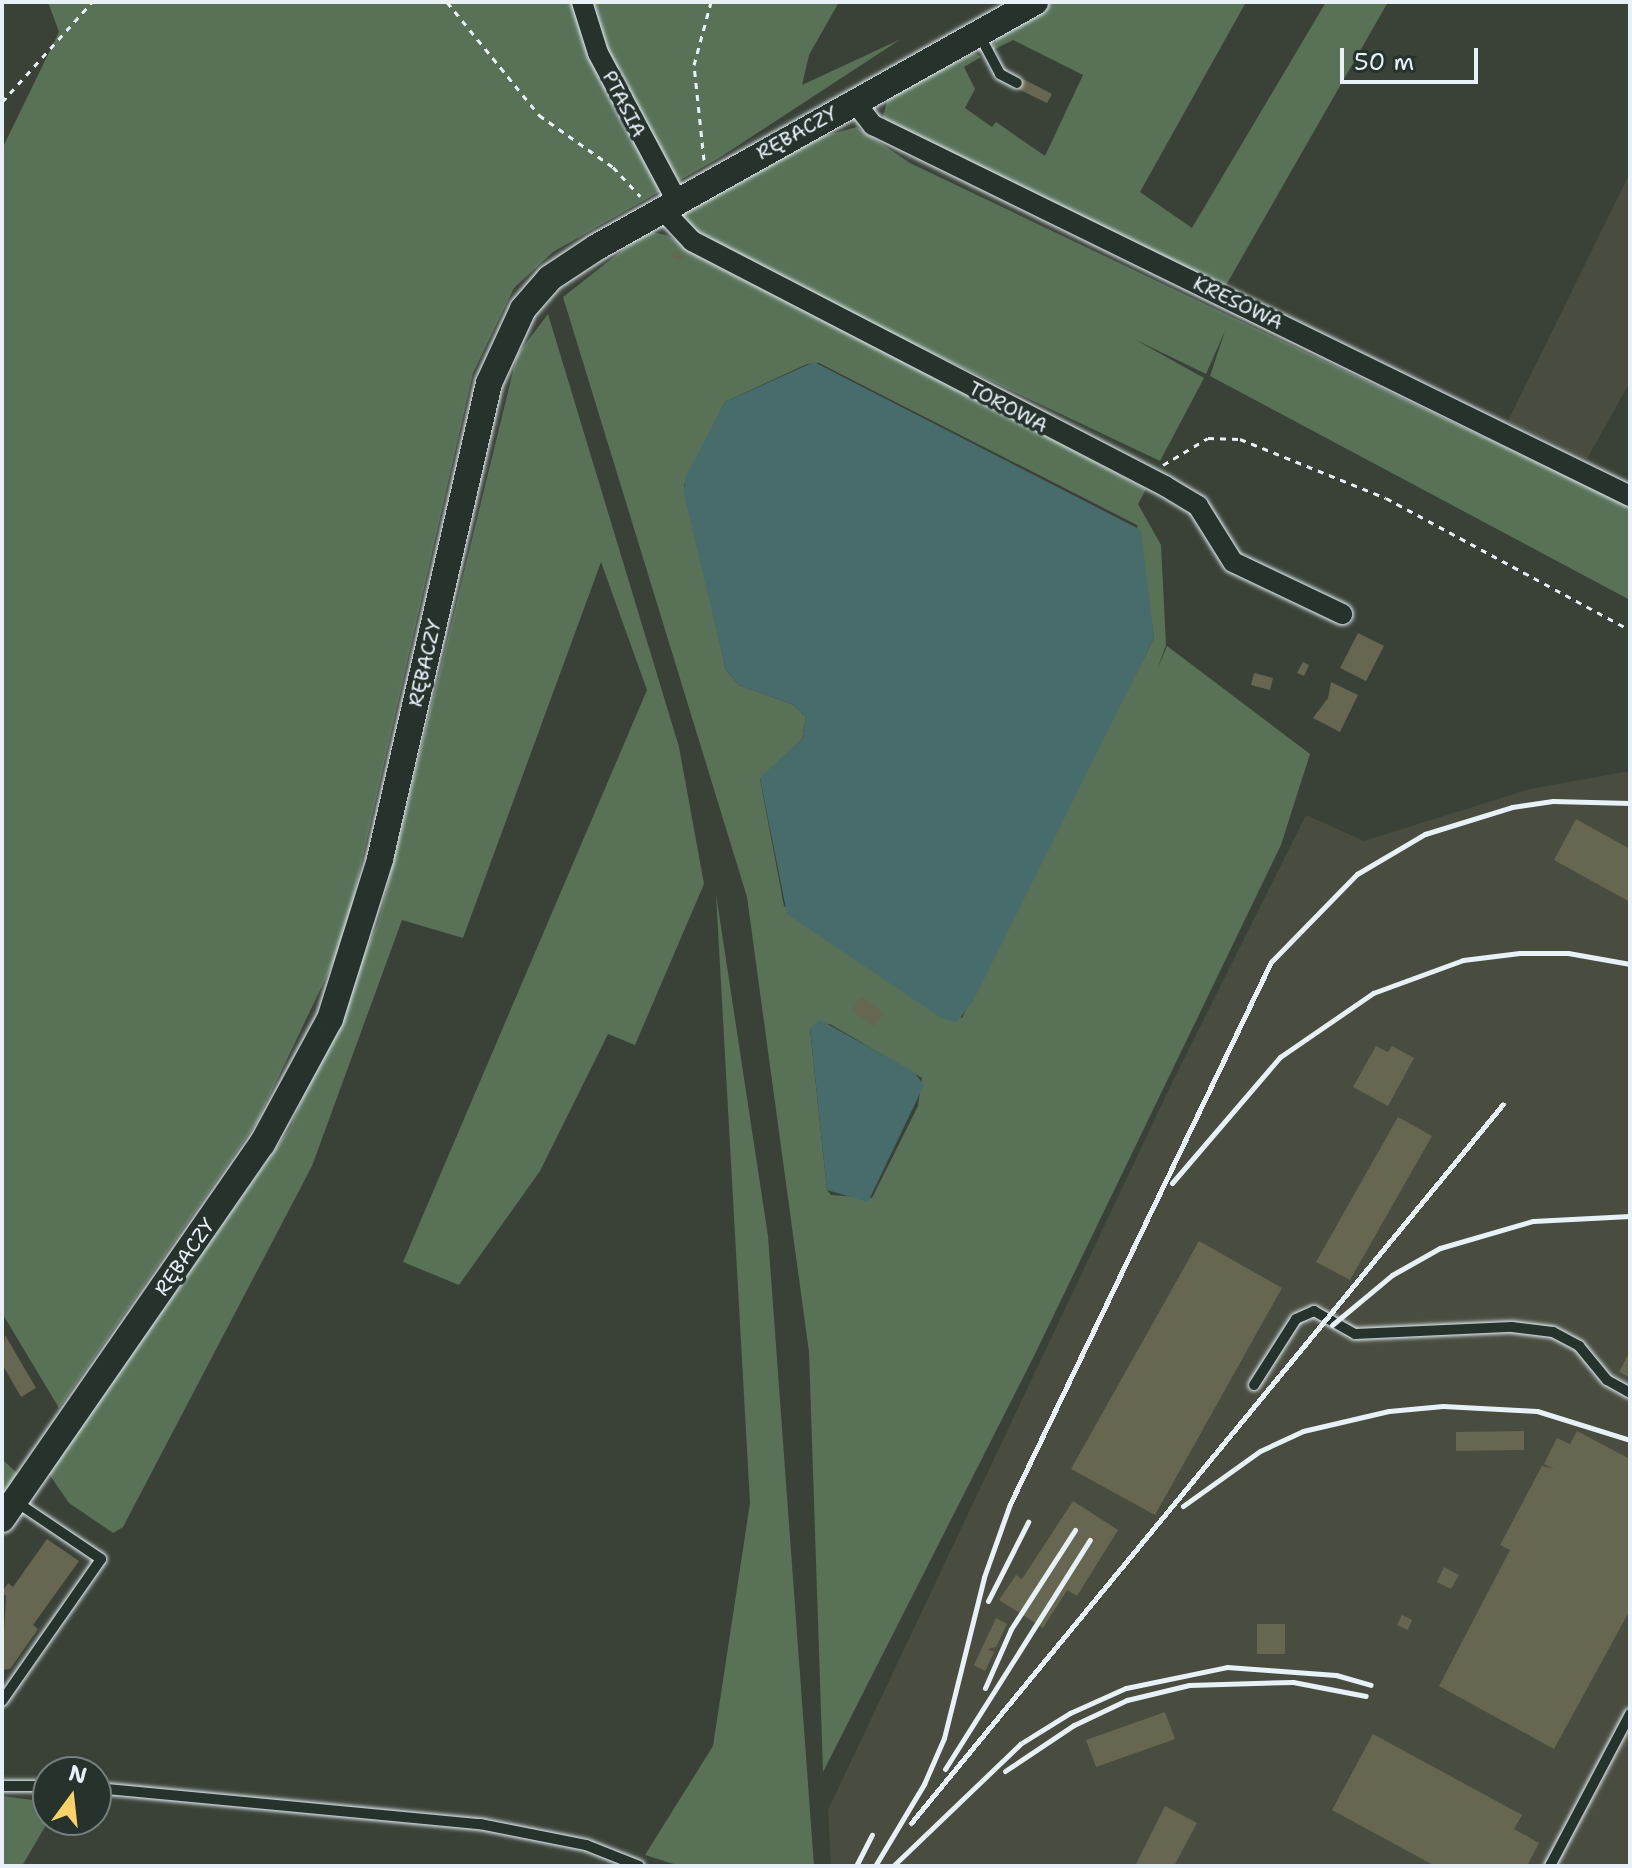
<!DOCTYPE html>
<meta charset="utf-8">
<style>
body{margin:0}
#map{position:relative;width:1632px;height:1868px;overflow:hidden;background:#3a4238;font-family:"Shantell Sans",sans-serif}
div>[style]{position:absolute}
.built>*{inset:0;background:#484d40}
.green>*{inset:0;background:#587157}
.water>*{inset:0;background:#476c6b}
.building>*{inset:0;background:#676651}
.path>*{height:3px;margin-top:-1.5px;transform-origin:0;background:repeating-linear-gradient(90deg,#e8f1f8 0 6px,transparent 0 12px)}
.roads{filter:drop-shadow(0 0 2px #e8f1f8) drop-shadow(0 0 2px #e8f1f8)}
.service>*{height:10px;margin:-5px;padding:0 5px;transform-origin:5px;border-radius:5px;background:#26332d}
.minor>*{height:20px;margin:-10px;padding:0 10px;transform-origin:10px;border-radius:10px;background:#26332d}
.tertiary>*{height:26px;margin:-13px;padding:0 13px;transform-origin:13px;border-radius:13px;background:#26332d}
.rail>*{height:5px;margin:-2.5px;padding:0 2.5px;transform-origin:2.5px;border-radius:2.5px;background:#e8f1f8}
span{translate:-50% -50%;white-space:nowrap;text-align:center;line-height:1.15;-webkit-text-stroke:7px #26332d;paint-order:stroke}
.street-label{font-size:20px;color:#e8f1f8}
.frame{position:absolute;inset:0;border:4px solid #e8f1f8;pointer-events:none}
.north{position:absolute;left:32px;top:1756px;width:80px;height:80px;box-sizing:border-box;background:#26332d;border:2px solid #747f7e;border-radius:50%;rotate:15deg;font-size:22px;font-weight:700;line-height:32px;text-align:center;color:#e8f1f8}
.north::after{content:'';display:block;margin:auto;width:28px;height:36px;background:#ffd166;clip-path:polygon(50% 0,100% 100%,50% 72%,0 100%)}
.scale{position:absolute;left:1340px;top:48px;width:138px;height:36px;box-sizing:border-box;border:4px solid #e8f1f8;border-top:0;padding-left:10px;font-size:24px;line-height:28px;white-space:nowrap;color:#e8f1f8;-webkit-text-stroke:6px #26332d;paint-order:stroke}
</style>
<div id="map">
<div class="built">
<i style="clip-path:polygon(1630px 173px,1630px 382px,1587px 459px,1508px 421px)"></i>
<i style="clip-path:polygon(1630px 771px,1630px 1866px,831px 1866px,828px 1810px,1170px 1087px,1306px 815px,1364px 841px,1530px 789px)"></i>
</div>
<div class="green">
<i style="clip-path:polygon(48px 2px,839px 2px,809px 55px,802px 85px,901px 39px,719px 158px,553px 252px,514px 288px,473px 373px,344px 940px,257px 1122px,59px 1408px,2px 1313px,2px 149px,59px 32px)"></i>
<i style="clip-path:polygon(1049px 2px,1246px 2px,1140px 192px,1192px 228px,1326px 2px,1388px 2px,1225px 287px,893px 131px,883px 116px,889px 95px,975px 53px,981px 57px,964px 67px,975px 89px,965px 108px,992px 127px,996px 122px,1045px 156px,1083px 75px,1013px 40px,993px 50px,993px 46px,1001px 32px)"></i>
<i style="clip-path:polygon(857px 127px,910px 163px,1630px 507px,1630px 600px,1210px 376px,1225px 331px,1206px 374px,1134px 339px,1204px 378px,1160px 461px,753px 268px,694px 233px,683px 218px,684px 211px,805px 141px)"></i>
<i style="clip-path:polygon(evenodd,647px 231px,666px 235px,1146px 489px,1138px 504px,1161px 545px,1166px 645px,1157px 670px,1167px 646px,1310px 754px,1281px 845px,1034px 1356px,823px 1772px,809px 1352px,747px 897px,563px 297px,647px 231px,819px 363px,1137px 525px,1154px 638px,962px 1018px,784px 906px,760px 779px,802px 739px,806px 717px,794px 705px,739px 685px,726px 670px,684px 485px,725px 402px,807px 364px,819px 363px,647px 231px,830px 1024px,922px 1078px,918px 1106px,872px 1198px,831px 1195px,827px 1190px,810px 1029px,830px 1024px)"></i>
<i style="clip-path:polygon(548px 314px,679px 747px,704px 884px,635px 1045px,608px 1034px,540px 1171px,459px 1285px,403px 1262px,647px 690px,601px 562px,463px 938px,402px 920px,312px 1166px,123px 1527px,113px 1533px,69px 1503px,49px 1474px,290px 1128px,333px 1028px,379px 920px,517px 355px)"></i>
<i style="clip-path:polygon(716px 894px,768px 1236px,814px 1866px,680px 1866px,645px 1855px,713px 1746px,750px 1503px)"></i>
<i style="clip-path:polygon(2px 1459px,21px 1477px,2px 1505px)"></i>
<i style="clip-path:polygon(2px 1796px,48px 1802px,49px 1820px,22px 1866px,2px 1866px)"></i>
</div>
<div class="water">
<i style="clip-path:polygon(814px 362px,1141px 530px,1154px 638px,973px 1001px,957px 1022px,943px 1019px,787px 914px,760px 778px,802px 739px,806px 717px,794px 705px,739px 685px,726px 670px,684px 494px,685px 478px,725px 402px)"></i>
<i style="clip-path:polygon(820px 1020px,914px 1072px,924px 1085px,868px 1202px,827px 1190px,810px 1028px)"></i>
</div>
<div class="building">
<i style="clip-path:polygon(1023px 79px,1052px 94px,1047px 103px,1018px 89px)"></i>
<i style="clip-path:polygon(674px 251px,684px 256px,682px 261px,671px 256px)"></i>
<i style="clip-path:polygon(1358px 633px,1384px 646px,1366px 681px,1340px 668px)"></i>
<i style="clip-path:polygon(1303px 662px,1309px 665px,1304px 676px,1297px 673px)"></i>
<i style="clip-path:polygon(1254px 673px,1273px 678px,1270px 690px,1251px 685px)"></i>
<i style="clip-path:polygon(1331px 682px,1358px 695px,1340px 732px,1313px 718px,1328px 698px)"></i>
<i style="clip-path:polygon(1576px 819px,1630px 849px,1630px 902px,1554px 860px)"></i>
<i style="clip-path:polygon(861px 997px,884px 1013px,874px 1026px,852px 1010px)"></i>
<i style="clip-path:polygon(1376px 1046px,1388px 1052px,1392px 1046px,1414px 1058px,1388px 1106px,1353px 1087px)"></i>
<i style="clip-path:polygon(1398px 1117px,1432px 1136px,1350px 1280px,1316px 1262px)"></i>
<i style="clip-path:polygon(1199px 1241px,1282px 1288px,1155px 1515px,1071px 1469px)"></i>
<i style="clip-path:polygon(5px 1335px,36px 1388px,21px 1397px,2px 1364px)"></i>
<i style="clip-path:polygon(1630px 1351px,1630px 1378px,1619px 1372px)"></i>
<i style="clip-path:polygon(1524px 1431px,1524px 1450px,1456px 1451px,1456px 1432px)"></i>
<i style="clip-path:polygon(1577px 1431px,1630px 1459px,1630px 1610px,1554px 1749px,1439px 1686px,1510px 1550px,1500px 1545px,1542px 1466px,1554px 1469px,1544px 1464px,1557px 1438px,1570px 1444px)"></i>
<i style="clip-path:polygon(1073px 1501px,1118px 1530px,1077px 1596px,1067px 1590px,1043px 1628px,999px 1600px,1016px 1575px,1022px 1579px)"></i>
<i style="clip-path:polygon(47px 1539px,79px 1561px,33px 1625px,38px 1629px,10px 1669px,2px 1670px,6px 1596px,2px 1592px,8px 1583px,13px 1587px)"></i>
<i style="clip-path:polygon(1444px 1567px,1459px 1575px,1451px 1589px,1437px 1582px)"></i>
<i style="clip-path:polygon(1402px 1615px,1412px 1620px,1408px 1630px,1397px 1625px)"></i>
<i style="clip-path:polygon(996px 1618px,1007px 1624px,996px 1647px,988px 1649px,994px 1652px,985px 1671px,974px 1665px)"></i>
<i style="clip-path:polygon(1257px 1624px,1285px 1624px,1285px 1654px,1257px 1654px)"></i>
<i style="clip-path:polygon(1165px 1712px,1175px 1739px,1096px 1767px,1086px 1740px)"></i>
<i style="clip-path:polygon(1373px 1734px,1522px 1815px,1514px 1829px,1539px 1843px,1527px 1866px,1435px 1866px,1332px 1810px)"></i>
<i style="clip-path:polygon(1165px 1806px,1197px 1823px,1174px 1866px,1135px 1866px)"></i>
</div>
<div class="path">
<i style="left:447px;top:2px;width:146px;rotate:50.8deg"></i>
<i style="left:539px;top:115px;width:90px;rotate:35.1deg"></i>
<i style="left:613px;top:167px;width:40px;rotate:47deg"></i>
<i style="left:2px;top:102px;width:135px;rotate:-48deg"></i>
<i style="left:704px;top:160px;width:96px;rotate:-96deg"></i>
<i style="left:694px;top:65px;width:65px;rotate:-74.9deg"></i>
<i style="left:1163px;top:465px;width:52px;rotate:-31deg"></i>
<i style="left:1208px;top:438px;width:32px;rotate:2deg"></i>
<i style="left:1240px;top:439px;width:157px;rotate:22deg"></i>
<i style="left:1386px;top:498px;width:277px;rotate:28.4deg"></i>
</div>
<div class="roads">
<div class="service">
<i style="left:980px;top:36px;width:43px;rotate:62.2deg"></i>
<i style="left:1000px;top:74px;width:19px;rotate:28deg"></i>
<i style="left:1254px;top:1385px;width:78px;rotate:-57.5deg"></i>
<i style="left:1296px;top:1319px;width:20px;rotate:-24deg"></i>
<i style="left:1314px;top:1311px;width:47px;rotate:29.3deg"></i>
<i style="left:1355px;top:1334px;width:157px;rotate:-2.6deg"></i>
<i style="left:1512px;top:1327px;width:41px;rotate:7deg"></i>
<i style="left:1553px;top:1332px;width:30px;rotate:28deg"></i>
<i style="left:1579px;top:1346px;width:44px;rotate:50.5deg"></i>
<i style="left:1607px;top:1380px;width:26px;rotate:29deg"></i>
<i style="left:2px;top:1701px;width:173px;rotate:-55.1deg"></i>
<i style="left:101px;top:1559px;width:104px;rotate:-146deg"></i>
<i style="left:2px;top:1786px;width:46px"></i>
<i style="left:96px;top:1788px;width:386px;rotate:5.4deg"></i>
<i style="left:480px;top:1824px;width:108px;rotate:11.2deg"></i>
<i style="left:586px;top:1845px;width:57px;rotate:21.6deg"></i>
<i style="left:1550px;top:1866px;width:172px;rotate:-62.2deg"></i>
</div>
<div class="minor">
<i style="left:582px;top:2px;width:53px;rotate:72.6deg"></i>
<i style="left:598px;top:53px;width:168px;rotate:61.9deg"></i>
<i style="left:854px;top:101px;width:31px;rotate:52deg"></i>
<i style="left:873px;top:125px;width:843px;rotate:26.11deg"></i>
<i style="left:662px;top:209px;width:44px;rotate:46.8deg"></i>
<i style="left:692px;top:241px;width:533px;rotate:27.38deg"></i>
<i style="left:1165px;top:486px;width:39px;rotate:31deg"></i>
<i style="left:1198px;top:506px;width:66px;rotate:58deg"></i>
<i style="left:1233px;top:562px;width:121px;rotate:25.5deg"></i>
</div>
<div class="tertiary">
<i style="left:2px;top:1519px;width:456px;rotate:-55.3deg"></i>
<i style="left:262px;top:1144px;width:142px;rotate:-61.5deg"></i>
<i style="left:330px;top:1019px;width:168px;rotate:-72.6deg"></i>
<i style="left:380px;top:859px;width:488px;rotate:-77.1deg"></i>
<i style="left:489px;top:383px;width:81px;rotate:-65.3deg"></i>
<i style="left:523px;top:309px;width:41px;rotate:-48.9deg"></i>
<i style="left:550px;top:278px;width:56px;rotate:-33.4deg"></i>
<i style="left:597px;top:247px;width:502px;rotate:-29.22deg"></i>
</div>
</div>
<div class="rail">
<i style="left:1172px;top:1183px;width:166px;rotate:-49.4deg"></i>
<i style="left:1280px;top:1057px;width:113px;rotate:-34.5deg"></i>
<i style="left:1373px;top:993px;width:96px;rotate:-20.1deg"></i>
<i style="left:1463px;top:960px;width:57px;rotate:-7deg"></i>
<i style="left:1520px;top:953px;width:48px"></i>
<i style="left:1568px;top:953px;width:63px;rotate:10.1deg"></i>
<i style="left:1332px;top:1325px;width:78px;rotate:-39.8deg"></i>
<i style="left:1392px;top:1275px;width:55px;rotate:-29.4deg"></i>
<i style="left:1440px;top:1248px;width:97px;rotate:-16.2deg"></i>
<i style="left:1533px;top:1221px;width:97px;rotate:-3deg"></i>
<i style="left:1183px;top:1506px;width:95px;rotate:-35.5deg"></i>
<i style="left:1260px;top:1451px;width:47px;rotate:-24.9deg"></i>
<i style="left:1303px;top:1431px;width:88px;rotate:-13.1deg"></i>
<i style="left:1389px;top:1411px;width:54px;rotate:-5.3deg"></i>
<i style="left:1443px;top:1406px;width:94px;rotate:3deg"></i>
<i style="left:1537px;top:1411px;width:97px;rotate:17.3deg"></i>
<i style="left:988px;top:1601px;width:89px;rotate:-63.1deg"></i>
<i style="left:985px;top:1688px;width:64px;rotate:-66.2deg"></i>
<i style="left:1011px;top:1629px;width:118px;rotate:-57.1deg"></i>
<i style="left:945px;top:1769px;width:271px;rotate:-57.7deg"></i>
<i style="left:1005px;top:1771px;width:83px;rotate:-33.7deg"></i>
<i style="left:1074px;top:1725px;width:59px;rotate:-25.3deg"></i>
<i style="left:1127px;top:1700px;width:64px;rotate:-13.6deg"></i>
<i style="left:1189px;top:1685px;width:104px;rotate:-1.7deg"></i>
<i style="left:1293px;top:1682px;width:74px;rotate:10.9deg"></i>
<i style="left:911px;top:1823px;width:931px;rotate:-50.53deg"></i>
<i style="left:856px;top:1866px;width:35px;rotate:-63deg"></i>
<i style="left:875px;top:1866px;width:96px;rotate:-59.1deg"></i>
<i style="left:924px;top:1784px;width:50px;rotate:-66.5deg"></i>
<i style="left:944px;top:1738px;width:166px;rotate:-76deg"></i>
<i style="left:984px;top:1577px;width:77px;rotate:-70.4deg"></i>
<i style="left:1010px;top:1504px;width:602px;rotate:-64.29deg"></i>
<i style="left:1271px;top:962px;width:123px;rotate:-45.7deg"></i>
<i style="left:1357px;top:874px;width:79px;rotate:-30.5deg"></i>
<i style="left:1425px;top:834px;width:91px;rotate:-17.2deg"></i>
<i style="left:1512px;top:807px;width:41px;rotate:-8.3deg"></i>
<i style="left:1553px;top:801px;width:77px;rotate:1.5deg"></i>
<i style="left:893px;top:1866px;width:176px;rotate:-43.8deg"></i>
<i style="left:1020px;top:1744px;width:59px;rotate:-31.8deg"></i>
<i style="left:1070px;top:1713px;width:61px;rotate:-24.1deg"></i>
<i style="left:1126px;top:1688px;width:103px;rotate:-11.7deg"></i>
<i style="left:1227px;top:1667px;width:109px;rotate:4.2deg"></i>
<i style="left:1336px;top:1675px;width:36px;rotate:16deg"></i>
</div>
<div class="street-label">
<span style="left:624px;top:104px;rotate:63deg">PTASIA</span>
<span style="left:797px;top:133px;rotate:-29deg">RĘBACZY</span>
<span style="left:1238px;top:303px;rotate:26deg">KRESOWA</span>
<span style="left:1008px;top:407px;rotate:28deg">TOROWA</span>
<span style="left:425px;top:663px;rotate:-77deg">RĘBACZY</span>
<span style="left:185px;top:1257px;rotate:-55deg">RĘBACZY</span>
</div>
<div class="frame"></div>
<div class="north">N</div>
<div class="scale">50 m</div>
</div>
